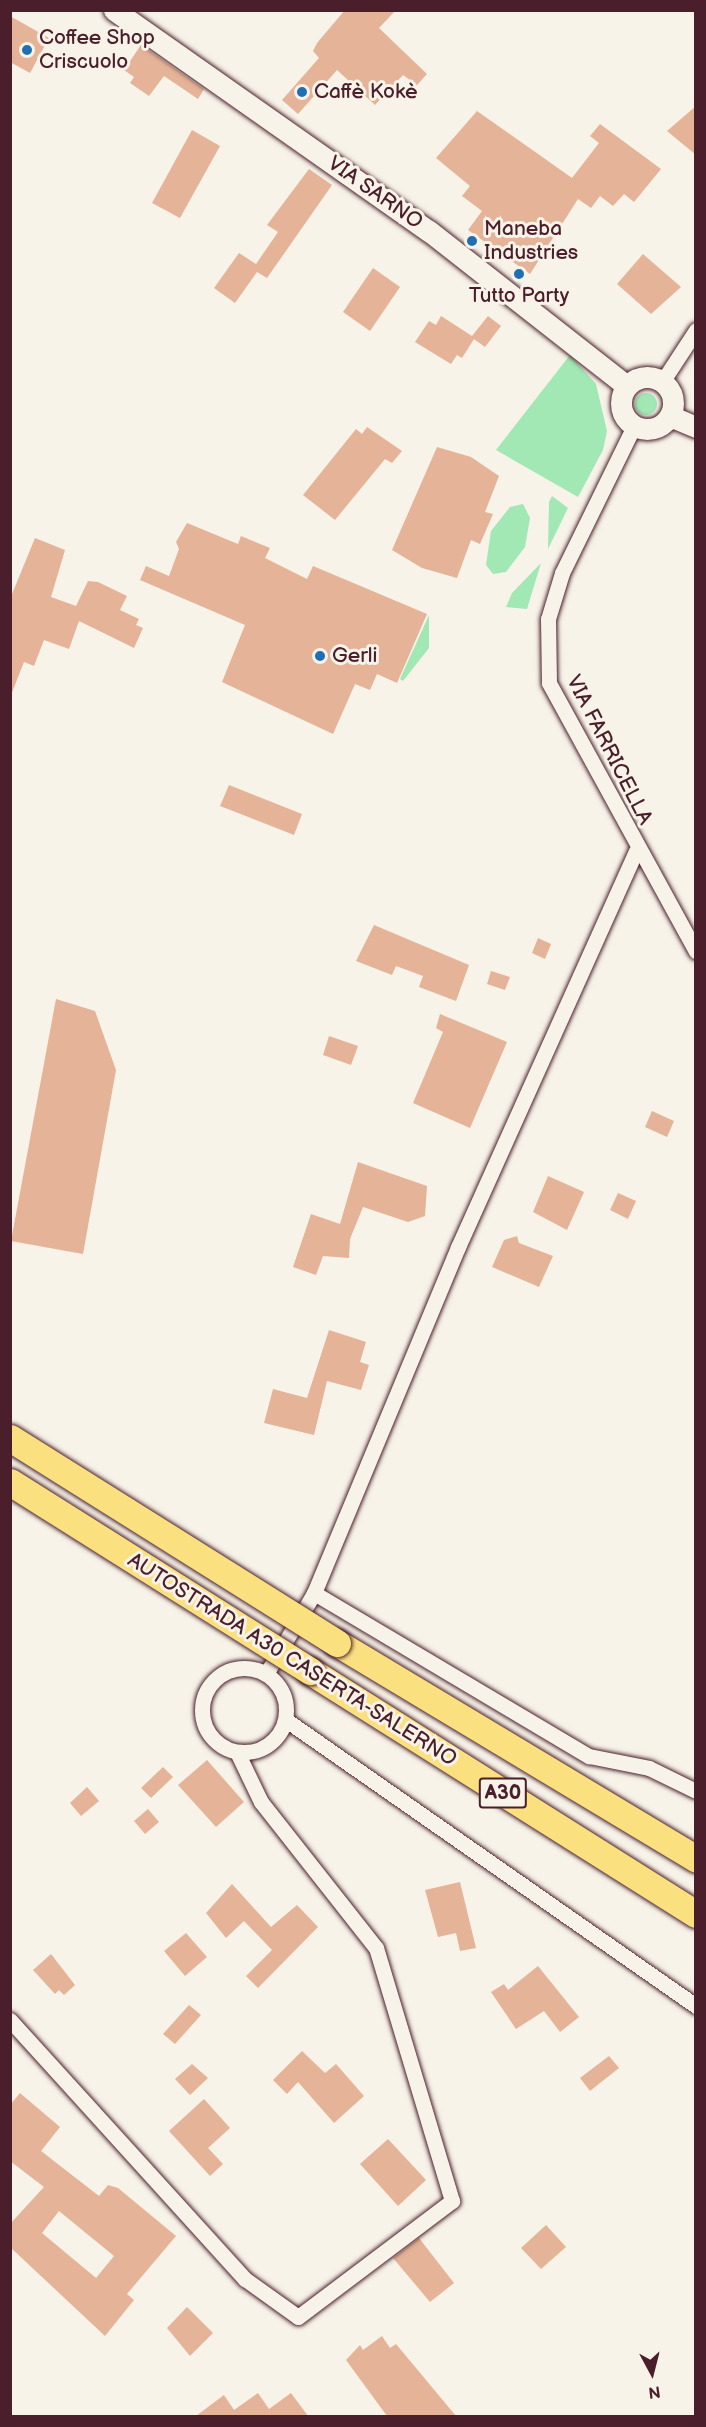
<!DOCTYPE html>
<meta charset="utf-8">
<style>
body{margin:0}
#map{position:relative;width:706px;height:2427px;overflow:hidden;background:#f7f3e8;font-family:"Balsamiq Sans",sans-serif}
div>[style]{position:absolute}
.green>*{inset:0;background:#a1e8b4}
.round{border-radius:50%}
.building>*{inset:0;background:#e5b397}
.roads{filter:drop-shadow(0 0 2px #4a1f2b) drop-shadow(0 0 2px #4a1f2b)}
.minor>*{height:15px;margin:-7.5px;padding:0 7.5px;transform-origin:7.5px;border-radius:7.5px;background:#f7f3e8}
.minor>.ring{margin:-7.5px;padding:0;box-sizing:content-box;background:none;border:15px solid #f7f3e8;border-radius:50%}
.secondary>*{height:21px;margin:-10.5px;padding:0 10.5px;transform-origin:10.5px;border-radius:10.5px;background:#f7f3e8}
.secondary>.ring{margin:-10.5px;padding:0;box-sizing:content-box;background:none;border:21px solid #f7f3e8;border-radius:50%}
.motorway>*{height:27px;margin:-13.5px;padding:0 13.5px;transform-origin:13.5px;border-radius:13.5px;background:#fbe080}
.bridges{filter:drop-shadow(0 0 2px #4a1f2b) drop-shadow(0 0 2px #4a1f2b)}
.motorway-bridge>*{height:27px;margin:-13.5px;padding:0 13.5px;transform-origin:13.5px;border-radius:13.5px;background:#fbe080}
.dots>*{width:16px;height:16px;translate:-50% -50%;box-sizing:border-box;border:3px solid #f7f3e8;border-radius:50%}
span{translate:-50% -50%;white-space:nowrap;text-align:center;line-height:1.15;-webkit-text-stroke:6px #f7f3e8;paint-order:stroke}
.shield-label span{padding:2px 4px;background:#f7f3e8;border:2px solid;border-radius:4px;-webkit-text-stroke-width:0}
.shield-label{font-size:20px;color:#4a1f2b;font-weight:700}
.poi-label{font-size:21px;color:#4a1f2b}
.left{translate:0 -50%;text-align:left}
.street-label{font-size:21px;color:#4a1f2b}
.frame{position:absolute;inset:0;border:12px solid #4a1f2b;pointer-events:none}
.north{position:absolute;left:622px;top:2343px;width:60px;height:60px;-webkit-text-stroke:4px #f7f3e8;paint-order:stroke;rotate:173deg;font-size:16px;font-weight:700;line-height:24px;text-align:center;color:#4a1f2b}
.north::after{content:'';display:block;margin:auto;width:21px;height:27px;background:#4a1f2b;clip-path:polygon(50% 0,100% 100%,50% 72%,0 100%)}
</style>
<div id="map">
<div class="green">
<i style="clip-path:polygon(570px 355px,596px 384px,607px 431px,603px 450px,578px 497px,496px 450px)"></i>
<i class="round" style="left:635px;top:393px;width:22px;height:22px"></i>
<i style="clip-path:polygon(552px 496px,568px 508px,548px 549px,549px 502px)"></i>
<i style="clip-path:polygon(523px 504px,530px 518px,525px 547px,506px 572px,493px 574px,486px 565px,491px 531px,510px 507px)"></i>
<i style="clip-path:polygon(541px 563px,527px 609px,506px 607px,512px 593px)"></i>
<i style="clip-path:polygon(429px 615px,429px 648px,403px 681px,400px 679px)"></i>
</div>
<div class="building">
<i style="clip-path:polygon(345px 10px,396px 10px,379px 28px,427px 74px,417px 85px,403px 75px,375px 105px,337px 70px,298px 114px,282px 100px,319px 58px,313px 51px,317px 43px)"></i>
<i style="clip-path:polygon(10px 16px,49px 38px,30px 73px,10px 62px)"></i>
<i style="clip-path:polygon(141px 45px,204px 89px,198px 99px,164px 76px,149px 96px,130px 83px,134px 77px,124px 70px)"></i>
<i style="clip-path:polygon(696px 106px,696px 155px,667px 131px)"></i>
<i style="clip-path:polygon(477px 111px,572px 178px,599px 143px,590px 136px,600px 124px,661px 169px,634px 202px,624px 194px,613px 206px,600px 196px,591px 208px,578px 199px,530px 274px,468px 230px,482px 211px,462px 196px,470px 186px,436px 158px)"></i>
<i style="clip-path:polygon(192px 130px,220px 146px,180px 218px,152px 203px)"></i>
<i style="clip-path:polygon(309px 169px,332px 185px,267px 278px,257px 272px,235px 303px,214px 288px,239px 253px,256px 264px,278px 232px,267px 225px)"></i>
<i style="clip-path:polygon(643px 254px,681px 287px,651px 314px,617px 284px)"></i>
<i style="clip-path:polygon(373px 268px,400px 287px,370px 331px,343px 312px)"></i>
<i style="clip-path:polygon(441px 316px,472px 336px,488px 316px,501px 326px,485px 347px,474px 339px,462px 358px,457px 355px,451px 364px,415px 342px,429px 321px,436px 325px)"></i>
<i style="clip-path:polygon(367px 427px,402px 451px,392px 463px,385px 459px,335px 520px,303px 495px,356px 429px,362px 434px)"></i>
<i style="clip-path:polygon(437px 447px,471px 457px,499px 476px,485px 512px,493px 514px,480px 544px,471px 540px,457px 578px,422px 568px,392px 550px)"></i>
<i style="clip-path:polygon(187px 523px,238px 544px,241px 536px,270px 548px,265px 558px,307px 579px,313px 566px,427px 614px,397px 683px,377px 674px,370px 690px,355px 684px,333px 734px,222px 682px,245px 625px,140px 580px,146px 566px,169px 576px,179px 549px,176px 542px)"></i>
<i style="clip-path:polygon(35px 538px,65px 550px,51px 597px,76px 606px,88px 581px,98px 582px,127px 596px,120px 610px,139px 619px,136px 625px,143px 628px,134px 648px,79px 621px,69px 649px,44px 640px,34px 666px,24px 662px,11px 695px,10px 599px)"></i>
<i style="clip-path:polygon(229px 785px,302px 814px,294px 835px,220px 806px)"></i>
<i style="clip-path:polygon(374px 925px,469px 965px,456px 1001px,419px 987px,423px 976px,396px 966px,392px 975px,356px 961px)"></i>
<i style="clip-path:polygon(538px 938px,551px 944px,545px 959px,532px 953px)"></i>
<i style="clip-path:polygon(491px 971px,510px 977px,505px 990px,487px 984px)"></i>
<i style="clip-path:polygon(56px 999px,95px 1011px,116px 1070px,83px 1254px,11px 1241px)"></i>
<i style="clip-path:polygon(440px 1014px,507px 1042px,470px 1128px,413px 1103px,443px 1032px,436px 1028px)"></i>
<i style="clip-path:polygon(329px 1036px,358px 1046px,351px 1065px,323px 1055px)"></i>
<i style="clip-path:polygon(652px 1111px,674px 1121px,667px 1137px,645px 1127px)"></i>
<i style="clip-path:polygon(358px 1162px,427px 1186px,425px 1216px,408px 1222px,363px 1207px,350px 1239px,349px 1258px,323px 1256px,316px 1275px,293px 1267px,311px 1214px,340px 1224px)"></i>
<i style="clip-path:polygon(548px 1176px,584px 1192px,567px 1230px,533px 1212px)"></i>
<i style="clip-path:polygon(618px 1193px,636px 1201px,628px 1219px,610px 1210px)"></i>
<i style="clip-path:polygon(517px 1236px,519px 1243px,553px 1256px,539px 1287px,492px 1267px,504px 1240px)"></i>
<i style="clip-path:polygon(329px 1330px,366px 1342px,360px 1362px,369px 1365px,361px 1390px,327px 1381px,314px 1435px,264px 1423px,273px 1389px,307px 1398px)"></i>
<i style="clip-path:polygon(207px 1760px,244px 1802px,216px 1827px,178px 1785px)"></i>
<i style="clip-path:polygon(163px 1767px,173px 1777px,151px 1798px,141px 1788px)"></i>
<i style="clip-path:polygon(87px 1787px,99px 1801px,81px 1816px,70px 1803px)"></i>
<i style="clip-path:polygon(148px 1809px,159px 1822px,145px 1834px,134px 1821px)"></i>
<i style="clip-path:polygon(460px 1882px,476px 1948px,460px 1951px,456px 1933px,438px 1937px,425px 1890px)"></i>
<i style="clip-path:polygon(232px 1884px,271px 1927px,297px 1905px,318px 1927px,258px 1988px,246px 1976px,272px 1950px,244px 1921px,226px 1938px,206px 1913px)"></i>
<i style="clip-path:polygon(186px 1933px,207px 1957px,185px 1976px,164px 1951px)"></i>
<i style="clip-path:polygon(51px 1954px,75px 1985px,64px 1995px,59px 1990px,55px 1994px,33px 1970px)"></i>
<i style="clip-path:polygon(538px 1966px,579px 2017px,560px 2032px,544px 2011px,516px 2029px,491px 1992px,504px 1984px,508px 1990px)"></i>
<i style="clip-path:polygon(189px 2005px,201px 2015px,175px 2044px,163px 2034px)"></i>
<i style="clip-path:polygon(302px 2051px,325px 2073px,336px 2064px,364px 2096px,334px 2123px,298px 2082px,287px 2094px,273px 2080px)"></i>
<i style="clip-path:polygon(609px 2056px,619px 2068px,590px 2091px,580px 2078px)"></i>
<i style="clip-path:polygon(192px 2064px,208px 2078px,190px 2095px,175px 2079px)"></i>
<i style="clip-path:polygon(evenodd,20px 2093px,60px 2127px,41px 2151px,99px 2196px,108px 2185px,118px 2188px,176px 2236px,127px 2294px,134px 2300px,105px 2336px,10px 2247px,10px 2224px,44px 2187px,10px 2161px,10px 2105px,20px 2093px,59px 2211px,114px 2256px,96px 2278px,42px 2233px,59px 2211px)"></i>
<i style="clip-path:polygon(204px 2099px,230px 2128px,208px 2148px,223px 2164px,210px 2176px,169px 2131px)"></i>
<i style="clip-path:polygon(388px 2139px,426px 2180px,398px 2206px,360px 2164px)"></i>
<i style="clip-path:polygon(546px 2225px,566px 2247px,541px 2269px,521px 2248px)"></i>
<i style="clip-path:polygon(419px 2238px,454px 2283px,430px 2302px,393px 2258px)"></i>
<i style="clip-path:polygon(187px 2307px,213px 2333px,190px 2356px,167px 2328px)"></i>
<i style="clip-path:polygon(382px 2336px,390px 2348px,396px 2344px,456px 2416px,387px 2416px,346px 2360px,360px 2345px,363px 2350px)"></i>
<i style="clip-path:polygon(258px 2393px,269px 2409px,291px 2393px,308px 2416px,196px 2416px,224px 2395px,234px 2410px)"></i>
</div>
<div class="roads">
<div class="minor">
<i style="left:662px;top:382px;width:62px;rotate:-56.8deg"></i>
<i style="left:634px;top:426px;width:164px;rotate:116.1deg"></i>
<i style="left:562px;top:573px;width:48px;rotate:106.9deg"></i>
<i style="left:548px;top:619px;width:64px;rotate:89.1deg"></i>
<i style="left:549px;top:683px;width:306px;rotate:61.3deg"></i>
<i style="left:314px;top:1593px;width:320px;rotate:30.7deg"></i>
<i style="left:589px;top:1756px;width:61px;rotate:11.3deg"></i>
<i style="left:649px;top:1768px;width:52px;rotate:26.1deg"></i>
<i class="ring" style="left:202px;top:1668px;width:69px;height:69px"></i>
<i style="left:266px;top:1674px;width:94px;rotate:-59.3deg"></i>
<i style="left:314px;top:1593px;width:375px;rotate:-67.4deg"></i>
<i style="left:458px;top:1247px;width:434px;rotate:-65.8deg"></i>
<i style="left:286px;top:1720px;width:500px;rotate:34.9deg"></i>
<i style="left:10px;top:2020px;width:350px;rotate:47.8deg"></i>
<i style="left:245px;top:2279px;width:65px;rotate:35.6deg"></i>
<i style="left:298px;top:2317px;width:193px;rotate:-37deg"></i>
<i style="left:452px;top:2201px;width:264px;rotate:-106.7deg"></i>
<i style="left:376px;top:1948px;width:186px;rotate:-128.2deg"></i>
<i style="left:261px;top:1802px;width:55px;rotate:-115.6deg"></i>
</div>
<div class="secondary">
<i style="left:114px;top:10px;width:385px;rotate:35.1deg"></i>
<i style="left:429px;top:231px;width:251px;rotate:38.1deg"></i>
<i class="ring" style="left:621px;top:377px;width:31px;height:31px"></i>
<i style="left:670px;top:416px;width:28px;rotate:23deg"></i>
</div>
<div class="motorway">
<i style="left:337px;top:1643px;width:419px;rotate:31deg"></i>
<i style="left:310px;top:1671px;width:456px;rotate:32.2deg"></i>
</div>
</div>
<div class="bridges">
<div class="motorway-bridge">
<i style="left:10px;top:1438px;width:386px;rotate:32.1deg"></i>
<i style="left:10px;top:1482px;width:355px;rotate:32.2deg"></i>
</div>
</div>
<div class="dots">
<i style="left:27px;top:50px;background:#1f6fb2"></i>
<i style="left:302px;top:92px;background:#1f6fb2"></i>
<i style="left:472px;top:241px;background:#1f6fb2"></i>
<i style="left:519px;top:274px;background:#1f6fb2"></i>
<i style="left:320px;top:656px;background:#1f6fb2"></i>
</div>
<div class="shield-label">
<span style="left:503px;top:1793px">A30</span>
</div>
<div class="poi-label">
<span class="left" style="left:39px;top:50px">Coffee Shop<br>Criscuolo</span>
<span class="left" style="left:314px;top:92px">Caffè Kokè</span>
<span class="left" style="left:484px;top:241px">Maneba<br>Industries</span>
<span style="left:519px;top:296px">Tutto Party</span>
<span class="left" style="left:332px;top:656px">Gerli</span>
</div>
<div class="street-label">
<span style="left:375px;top:193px;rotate:35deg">VIA SARNO</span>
<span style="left:609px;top:750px;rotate:63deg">VIA FARRICELLA</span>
<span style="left:292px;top:1660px;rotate:32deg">AUTOSTRADA A30 CASERTA-SALERNO</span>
</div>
<div class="frame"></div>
<div class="north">N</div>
</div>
